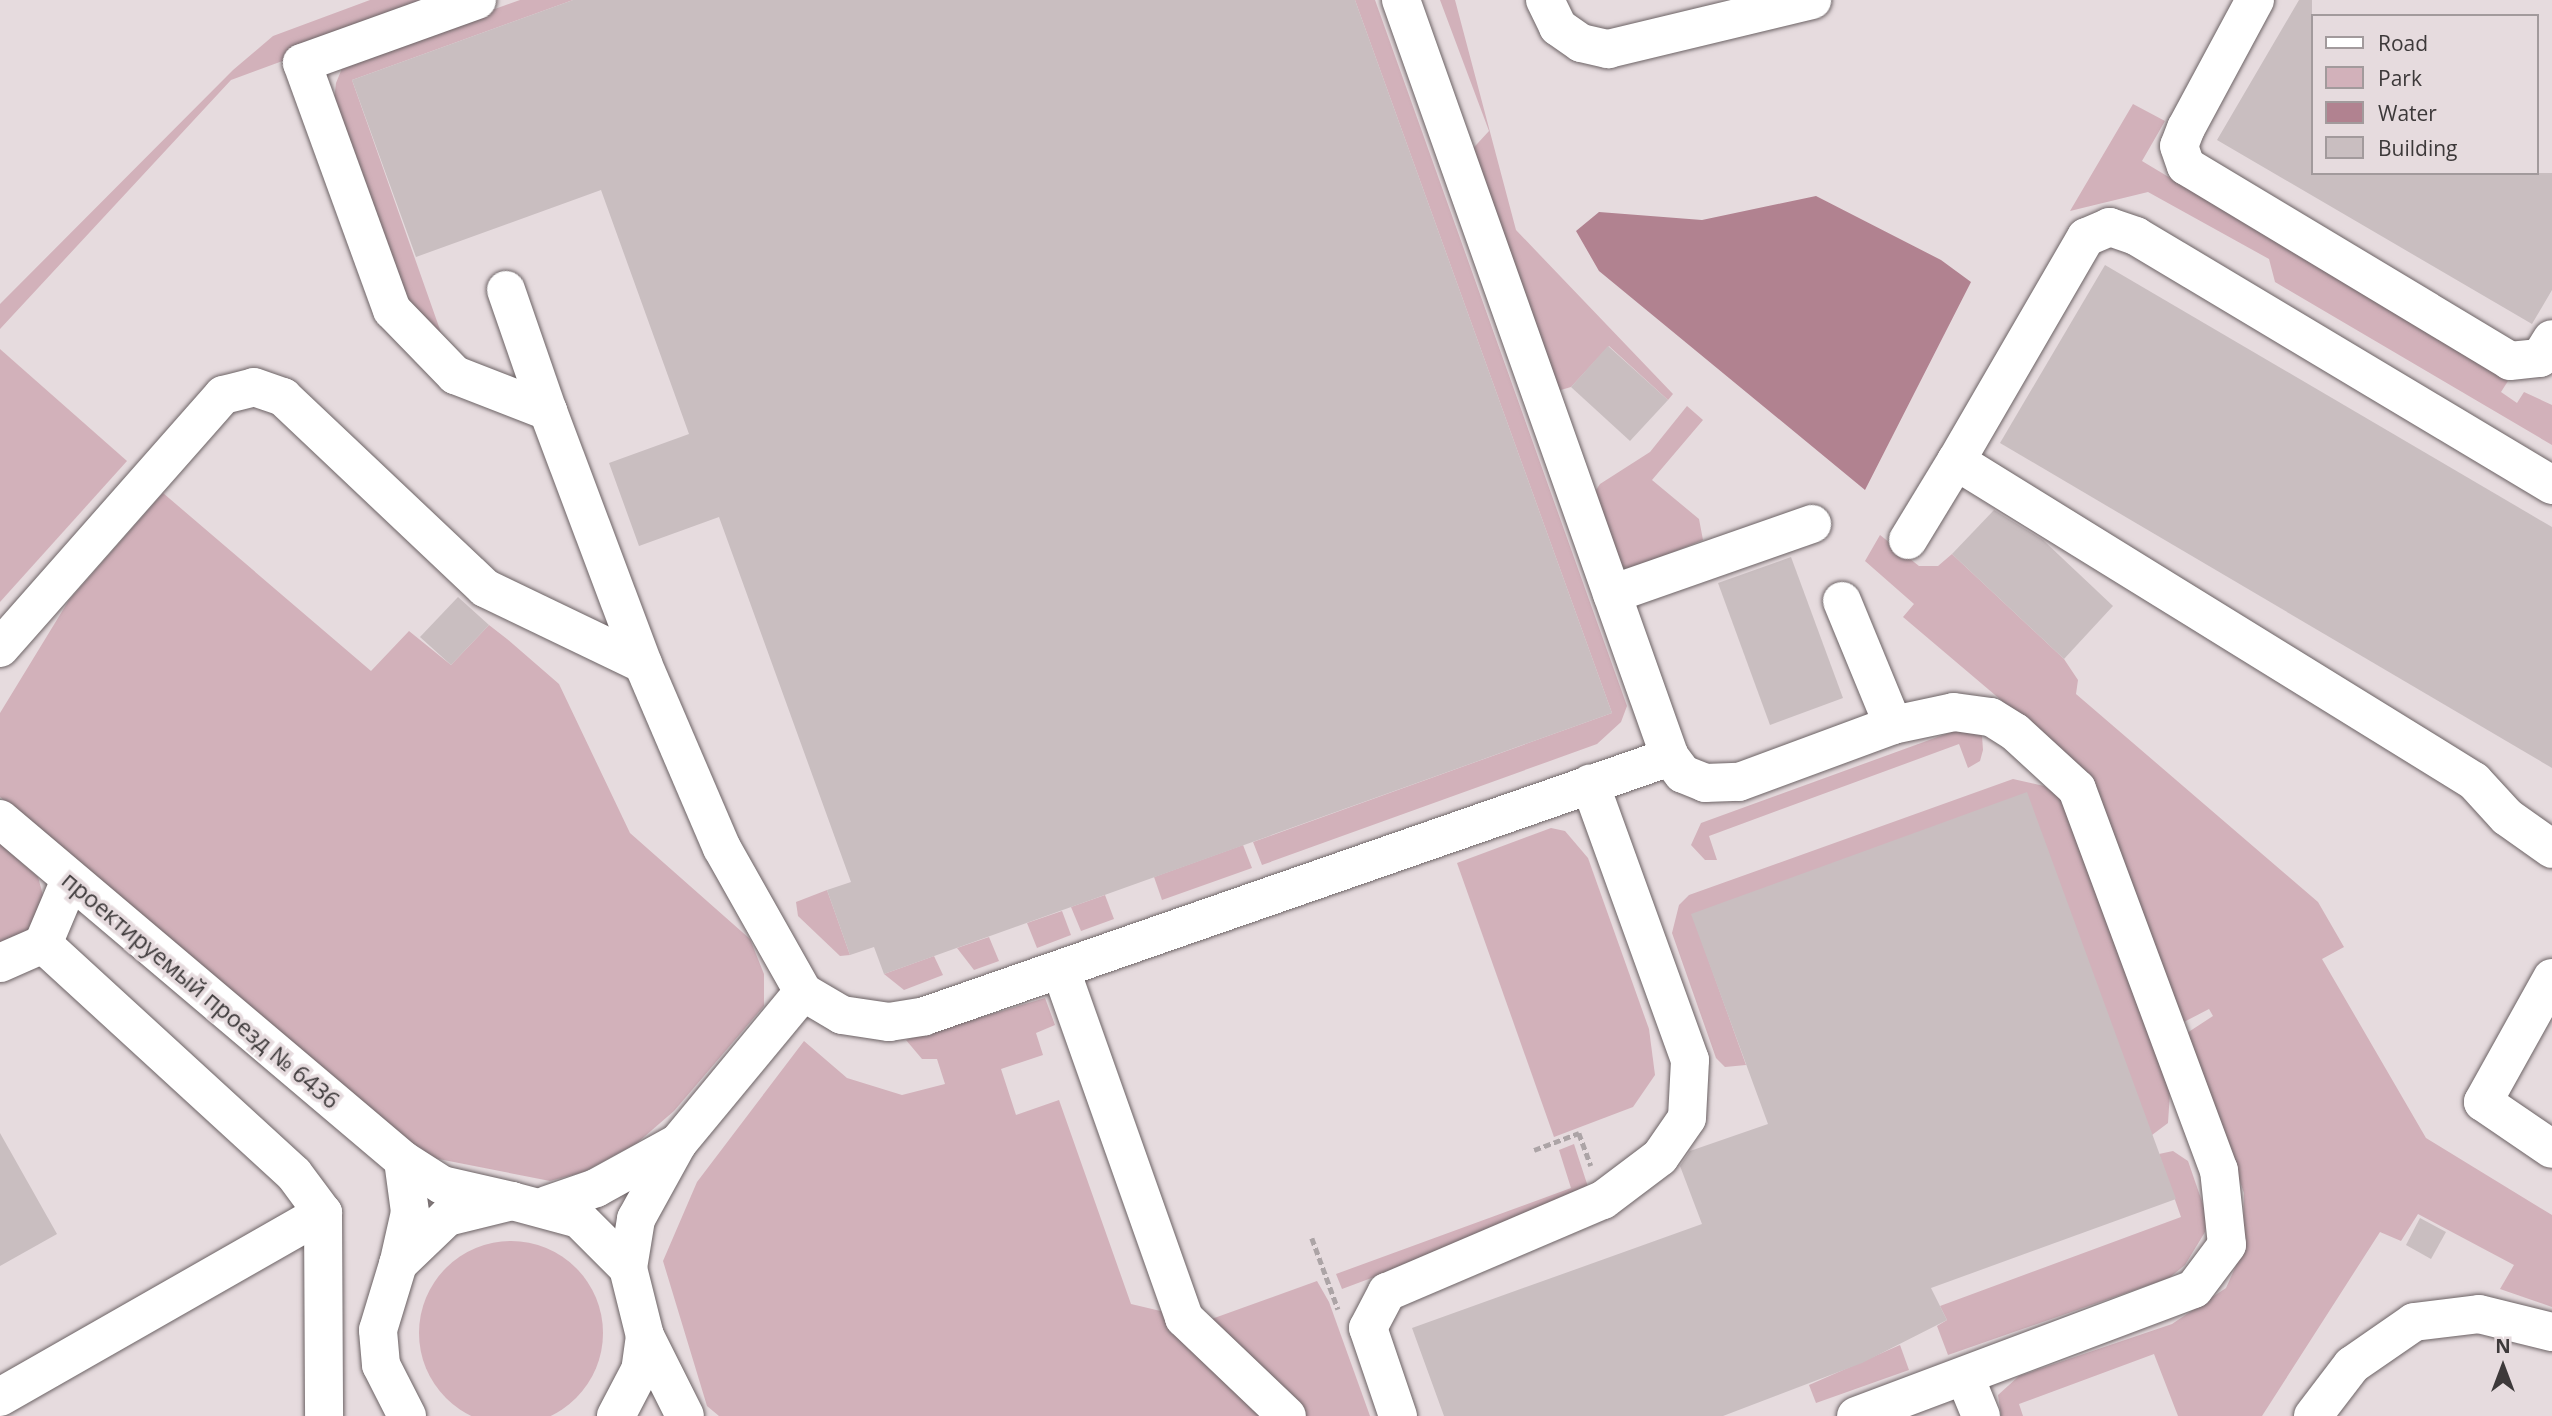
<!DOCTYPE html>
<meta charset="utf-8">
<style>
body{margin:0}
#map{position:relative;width:2552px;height:1416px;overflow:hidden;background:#e6dbde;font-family:"Open Sans",sans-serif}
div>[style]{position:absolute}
.green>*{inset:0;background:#d2b1ba}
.round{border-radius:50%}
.water>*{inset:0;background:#b18290}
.building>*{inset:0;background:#c9bec0}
.path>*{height:4.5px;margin-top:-2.25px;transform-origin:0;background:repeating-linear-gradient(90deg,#aca4a6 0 7px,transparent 0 10.5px)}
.roads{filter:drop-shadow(0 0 2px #6c6365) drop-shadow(0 0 2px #6c6365)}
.minor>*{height:38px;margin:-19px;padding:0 19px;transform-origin:19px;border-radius:19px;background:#fff}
span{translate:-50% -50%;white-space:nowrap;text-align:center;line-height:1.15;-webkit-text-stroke:7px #e6dbde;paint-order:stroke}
.street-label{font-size:23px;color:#3d393a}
.legend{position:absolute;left:2311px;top:14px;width:228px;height:161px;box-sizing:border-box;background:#e6dbde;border:2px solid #a29a9c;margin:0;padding:9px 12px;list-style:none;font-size:21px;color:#3d393a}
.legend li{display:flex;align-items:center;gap:14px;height:35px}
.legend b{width:35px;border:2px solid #a29a9c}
.north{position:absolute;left:2468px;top:1332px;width:70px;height:70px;-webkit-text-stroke:5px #e6dbde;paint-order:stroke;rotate:0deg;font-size:19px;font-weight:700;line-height:28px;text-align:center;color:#3d393a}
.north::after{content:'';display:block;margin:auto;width:24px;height:32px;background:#3d393a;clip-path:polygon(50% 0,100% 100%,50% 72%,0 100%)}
</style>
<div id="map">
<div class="green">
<i style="clip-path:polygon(370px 0,448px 0,231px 80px,0 329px,0 304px,233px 70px,273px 36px)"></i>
<i style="clip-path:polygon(520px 0,573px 0,352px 80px,445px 344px,400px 302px,333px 108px,336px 83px,343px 66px,367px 55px)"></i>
<i style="clip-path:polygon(1355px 0,1375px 0,1627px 706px,1621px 722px,1597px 744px,1262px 865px,1253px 842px,1612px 713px)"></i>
<i style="clip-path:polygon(1440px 0,1455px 0,1516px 230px,1673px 394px,1668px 400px,1609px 346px,1571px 387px,1554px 392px,1466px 156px,1489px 131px)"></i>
<i style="clip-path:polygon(2133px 104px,2165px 121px,2142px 161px,2508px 381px,2501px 392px,2517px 403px,2524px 392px,2552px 405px,2552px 445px,2275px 282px,2269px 259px,2148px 192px,2070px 211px)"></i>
<i style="clip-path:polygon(0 349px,127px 461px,0 602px)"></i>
<i style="clip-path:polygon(1687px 406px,1703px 420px,1652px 480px,1699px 519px,1703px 540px,1631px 569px,1619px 566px,1592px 496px,1600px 484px,1650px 452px)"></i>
<i style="clip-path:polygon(163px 493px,371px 671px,409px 631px,451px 665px,489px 625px,507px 639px,559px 684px,630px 833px,750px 939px,764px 974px,764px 1006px,674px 1111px,637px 1143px,584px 1172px,550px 1181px,418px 1155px,0 797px,0 713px,69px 600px)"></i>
<i style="clip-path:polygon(1880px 535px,1919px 566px,1938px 566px,1952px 554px,2064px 659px,2078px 680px,2076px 694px,2318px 902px,2344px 947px,2322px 959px,2426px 1138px,2552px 1215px,2552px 1307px,2500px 1289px,2514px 1265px,2418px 1214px,2401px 1241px,2380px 1232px,2262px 1416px,2178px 1416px,2154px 1354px,2019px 1404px,2023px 1416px,2001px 1416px,1998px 1395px,2019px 1376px,2172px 1324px,2226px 1288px,2243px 1250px,2244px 1193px,2187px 1033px,2213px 1016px,2209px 1009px,2182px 1023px,2093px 778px,1903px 617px,1914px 604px,1865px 561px)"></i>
<i style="clip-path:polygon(1965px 727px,1982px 736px,1983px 750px,1980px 761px,1968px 768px,1959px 744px,1709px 836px,1717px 860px,1705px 860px,1691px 845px,1701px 823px)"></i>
<i style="clip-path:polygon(2013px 779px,2044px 786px,2063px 800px,2170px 1092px,2168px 1123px,2152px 1135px,1692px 914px,1746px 1065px,1725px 1067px,1716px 1058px,1672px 933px,1679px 905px,1689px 895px)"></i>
<i style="clip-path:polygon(1551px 828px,1565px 831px,1588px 858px,1649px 1029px,1655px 1075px,1633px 1107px,1554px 1137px,1457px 863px)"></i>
<i style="clip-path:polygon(0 844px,38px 877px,47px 910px,39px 931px,0 955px)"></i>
<i style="clip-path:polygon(1243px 845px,1252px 868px,1162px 900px,1154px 877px)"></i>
<i style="clip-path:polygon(827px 890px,850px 955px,840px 956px,798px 916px,796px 902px)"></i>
<i style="clip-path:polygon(1105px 895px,1114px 919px,1081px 931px,1071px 907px)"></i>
<i style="clip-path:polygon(1062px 911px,1071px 935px,1037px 948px,1027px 923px)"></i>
<i style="clip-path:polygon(989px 937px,999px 961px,974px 970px,957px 948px)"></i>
<i style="clip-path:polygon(934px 956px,943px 975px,904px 990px,884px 974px)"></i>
<i style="clip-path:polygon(1045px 998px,1055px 1025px,1036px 1033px,1043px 1055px,1001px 1069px,1016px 1115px,1059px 1100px,1131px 1304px,1169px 1313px,1270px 1416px,719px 1416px,707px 1406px,663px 1261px,697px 1182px,804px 1041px,847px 1078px,902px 1095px,945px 1084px,937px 1059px,922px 1059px,906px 1040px)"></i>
<i style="clip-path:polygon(1574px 1144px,1591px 1196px,1342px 1289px,1336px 1274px,1571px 1188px,1559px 1150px)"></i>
<i style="clip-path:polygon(2173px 1151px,2188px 1161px,2207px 1216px,2205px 1232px,2185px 1265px,2169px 1278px,1948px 1355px,1937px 1326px,1947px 1320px,1940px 1306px,2181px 1217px,2159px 1154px)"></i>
<i class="round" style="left:419px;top:1241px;width:184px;height:184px"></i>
<i style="clip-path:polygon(1317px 1281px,1329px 1302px,1370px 1416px,1300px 1416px,1206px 1321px)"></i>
<i style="clip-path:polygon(1900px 1345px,1909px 1370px,1816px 1403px,1809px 1385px)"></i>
</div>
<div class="water">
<i style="clip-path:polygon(1816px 196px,1941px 260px,1971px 282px,1865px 490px,1599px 271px,1576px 231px,1599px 212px,1702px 220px)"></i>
</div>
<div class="building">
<i style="clip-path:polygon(573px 0,1355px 0,1612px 713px,884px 974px,874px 947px,850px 955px,827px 890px,851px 882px,719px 517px,639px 546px,609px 463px,689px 434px,601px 190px,416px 257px,352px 80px)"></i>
<i style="clip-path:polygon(2299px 0,2312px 0,2312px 173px,2552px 173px,2552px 290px,2532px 324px,2217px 140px)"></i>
<i style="clip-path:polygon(2105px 265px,2552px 527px,2552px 768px,2000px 443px)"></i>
<i style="clip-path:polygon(1608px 346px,1668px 400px,1630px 441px,1571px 387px)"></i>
<i style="clip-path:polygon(1994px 510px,2043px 540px,2113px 606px,2064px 659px,1952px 554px)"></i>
<i style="clip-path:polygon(1791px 557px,1843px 698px,1770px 725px,1718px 583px)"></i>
<i style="clip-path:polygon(458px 597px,489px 625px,451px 665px,420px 637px)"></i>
<i style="clip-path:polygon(2027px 792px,2176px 1199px,1931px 1288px,1947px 1320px,1862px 1363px,1723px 1416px,1444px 1416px,1412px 1328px,1702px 1224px,1680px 1166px,1690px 1151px,1768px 1124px,1691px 914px)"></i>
<i style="clip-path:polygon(0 1133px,57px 1234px,0 1266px)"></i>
<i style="clip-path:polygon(2420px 1218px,2446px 1232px,2431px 1259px,2406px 1245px)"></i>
</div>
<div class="path">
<i style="left:1534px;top:1150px;width:48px;rotate:-20.7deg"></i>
<i style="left:1579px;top:1133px;width:35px;rotate:70deg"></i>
<i style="left:1312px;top:1238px;width:76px;rotate:69.9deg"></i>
</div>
<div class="roads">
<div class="minor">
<i style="left:477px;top:0;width:186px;rotate:160.2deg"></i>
<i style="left:302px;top:63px;width:263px;rotate:70deg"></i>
<i style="left:392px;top:310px;width:91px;rotate:45.9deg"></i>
<i style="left:455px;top:375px;width:100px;rotate:21.2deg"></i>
<i style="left:548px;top:411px;width:270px;rotate:69.4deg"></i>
<i style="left:643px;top:664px;width:200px;rotate:66.8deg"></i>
<i style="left:722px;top:848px;width:165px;rotate:60.6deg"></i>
<i style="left:803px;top:992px;width:45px;rotate:30.5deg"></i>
<i style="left:842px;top:1015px;width:48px;rotate:8.5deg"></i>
<i style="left:889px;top:1022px;width:36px;rotate:-9deg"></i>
<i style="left:925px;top:1016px;width:789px;rotate:-19.17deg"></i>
<i style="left:1401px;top:0;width:803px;rotate:70.44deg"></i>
<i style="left:1670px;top:757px;width:21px;rotate:53deg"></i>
<i style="left:1683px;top:774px;width:24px;rotate:22deg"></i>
<i style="left:1705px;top:783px;width:34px;rotate:-2deg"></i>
<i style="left:1739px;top:782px;width:164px;rotate:-20.3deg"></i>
<i style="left:1893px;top:725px;width:62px;rotate:-12deg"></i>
<i style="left:1954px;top:712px;width:37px;rotate:8deg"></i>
<i style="left:1991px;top:717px;width:28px;rotate:32deg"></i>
<i style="left:2015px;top:732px;width:84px;rotate:42.6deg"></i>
<i style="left:2077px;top:789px;width:407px;rotate:69.6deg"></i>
<i style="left:2219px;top:1170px;width:75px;rotate:83.9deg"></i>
<i style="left:2227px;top:1245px;width:55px;rotate:126.9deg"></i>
<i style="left:2194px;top:1289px;width:361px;rotate:159.4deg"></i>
<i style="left:1545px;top:0;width:30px;rotate:64deg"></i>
<i style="left:1558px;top:27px;width:28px;rotate:35deg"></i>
<i style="left:1581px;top:43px;width:28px;rotate:13deg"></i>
<i style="left:1608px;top:49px;width:210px;rotate:-13.5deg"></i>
<i style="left:2255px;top:0;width:145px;rotate:118.3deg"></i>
<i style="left:2186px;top:128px;width:19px;rotate:111deg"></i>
<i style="left:2179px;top:146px;width:21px;rotate:71deg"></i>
<i style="left:2186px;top:166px;width:378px;rotate:31deg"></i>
<i style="left:2510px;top:361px;width:30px;rotate:-6deg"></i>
<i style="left:2540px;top:358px;width:22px;rotate:-58deg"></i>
<i style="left:506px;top:290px;width:128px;rotate:70.9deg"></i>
<i style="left:2552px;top:485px;width:485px;rotate:-149.1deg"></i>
<i style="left:2136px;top:236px;width:28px;rotate:-161deg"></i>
<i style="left:2110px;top:227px;width:26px;rotate:157deg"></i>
<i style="left:2086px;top:237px;width:259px;rotate:120.1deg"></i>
<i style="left:1956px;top:461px;width:609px;rotate:31.71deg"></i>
<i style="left:2474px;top:781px;width:49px;rotate:47.5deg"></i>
<i style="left:2507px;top:817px;width:55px;rotate:35.4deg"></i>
<i style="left:1908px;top:540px;width:92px;rotate:-58.7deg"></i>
<i style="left:1612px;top:594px;width:212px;rotate:-19.3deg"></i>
<i style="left:1842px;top:601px;width:134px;rotate:67.6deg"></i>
<i style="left:0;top:648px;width:337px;rotate:-48.6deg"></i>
<i style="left:223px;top:395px;width:32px;rotate:-14deg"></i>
<i style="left:254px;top:387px;width:31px;rotate:19deg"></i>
<i style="left:283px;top:397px;width:278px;rotate:43.4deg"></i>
<i style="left:485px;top:588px;width:175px;rotate:25.7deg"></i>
<i style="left:0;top:819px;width:528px;rotate:40.24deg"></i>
<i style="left:403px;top:1160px;width:46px;rotate:32.7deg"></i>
<i style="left:442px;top:1185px;width:72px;rotate:12.9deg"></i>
<i style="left:43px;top:944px;width:340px;rotate:42.5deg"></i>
<i style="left:294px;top:1174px;width:49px;rotate:53.4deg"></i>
<i style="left:323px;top:1213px;width:203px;rotate:89.7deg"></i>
<i style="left:0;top:963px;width:47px;rotate:-23.8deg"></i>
<i style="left:43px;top:944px;width:69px;rotate:-67.1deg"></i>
<i style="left:1062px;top:973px;width:366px;rotate:70.5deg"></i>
<i style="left:1184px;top:1318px;width:142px;rotate:43.6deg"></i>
<i style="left:2552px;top:978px;width:142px;rotate:119.1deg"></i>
<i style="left:2483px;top:1102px;width:83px;rotate:34.3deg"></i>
<i style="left:547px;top:1205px;width:52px;rotate:-19.1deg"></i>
<i style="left:596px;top:1188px;width:94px;rotate:-28.8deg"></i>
<i style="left:399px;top:1261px;width:50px;rotate:-77.3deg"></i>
<i style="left:410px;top:1212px;width:52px;rotate:-97.7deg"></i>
<i style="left:628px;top:1268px;width:50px;rotate:-80.7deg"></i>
<i style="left:636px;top:1219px;width:87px;rotate:-61.1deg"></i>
<i style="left:678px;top:1143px;width:196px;rotate:-50.4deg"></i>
<i style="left:645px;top:1336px;width:89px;rotate:63.4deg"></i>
<i style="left:1965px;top:1377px;width:42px;rotate:67.7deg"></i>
<i style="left:0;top:1397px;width:372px;rotate:-29.7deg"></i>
<i style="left:407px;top:1416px;width:57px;rotate:-117deg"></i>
<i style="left:381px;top:1365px;width:35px;rotate:-95deg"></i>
<i style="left:378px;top:1330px;width:69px;rotate:-73.1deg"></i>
<i style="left:398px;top:1264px;width:68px;rotate:-43.8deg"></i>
<i style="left:447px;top:1217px;width:67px;rotate:-13.8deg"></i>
<i style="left:512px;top:1201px;width:69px;rotate:15deg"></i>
<i style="left:579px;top:1219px;width:69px;rotate:45deg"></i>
<i style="left:628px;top:1268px;width:70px;rotate:76deg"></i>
<i style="left:645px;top:1336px;width:34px;rotate:98deg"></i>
<i style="left:640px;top:1370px;width:52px;rotate:117.6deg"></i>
<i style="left:1398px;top:1416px;width:93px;rotate:-108.8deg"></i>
<i style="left:1368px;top:1328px;width:41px;rotate:-62.2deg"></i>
<i style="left:1387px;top:1292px;width:235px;rotate:-23.1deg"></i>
<i style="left:1603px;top:1200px;width:71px;rotate:-37deg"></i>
<i style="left:1660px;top:1157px;width:47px;rotate:-55.3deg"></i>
<i style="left:1687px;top:1118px;width:58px;rotate:-87deg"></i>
<i style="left:1690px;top:1060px;width:294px;rotate:-109.9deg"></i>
<i style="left:2313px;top:1416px;width:64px;rotate:-52.6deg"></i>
<i style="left:2352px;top:1365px;width:75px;rotate:-34.7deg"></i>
<i style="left:2414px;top:1322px;width:65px;rotate:-7deg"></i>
<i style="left:2479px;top:1314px;width:75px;rotate:13.9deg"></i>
</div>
</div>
<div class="street-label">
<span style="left:201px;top:990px;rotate:40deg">проектируемый проезд № 6436</span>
</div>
<ul class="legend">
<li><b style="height:9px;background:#fff"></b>Road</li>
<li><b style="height:19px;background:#d2b1ba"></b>Park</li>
<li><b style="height:19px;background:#b18290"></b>Water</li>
<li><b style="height:19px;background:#c9bec0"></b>Building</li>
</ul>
<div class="north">N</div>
</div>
